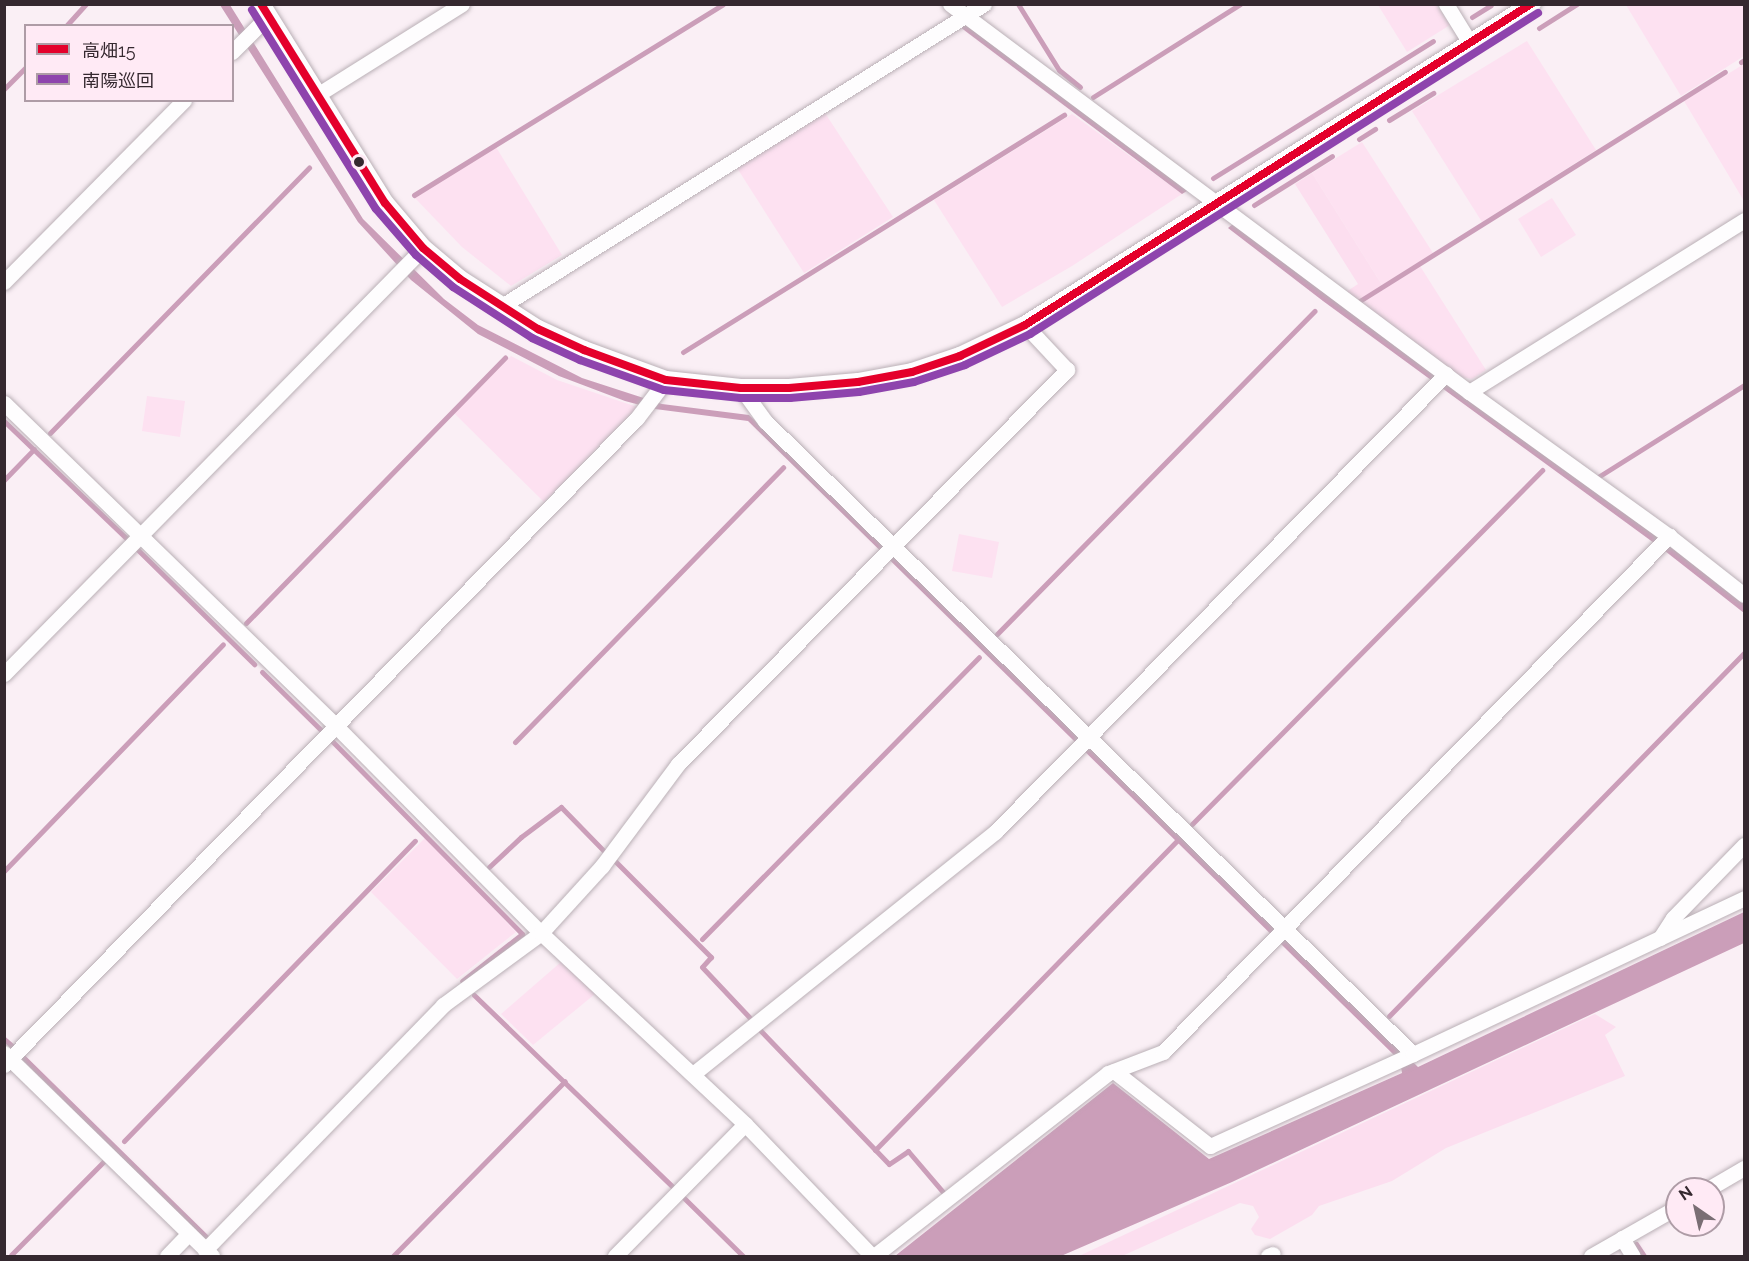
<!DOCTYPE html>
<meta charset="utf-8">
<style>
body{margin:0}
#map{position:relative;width:1749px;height:1261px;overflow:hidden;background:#faeff5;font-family:Raleway,"Noto Sans JP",sans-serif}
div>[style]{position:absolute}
.built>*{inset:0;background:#fde1f1}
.green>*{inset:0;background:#fcdeef}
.water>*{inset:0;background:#cb9eb9}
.stream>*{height:5px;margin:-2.5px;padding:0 2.5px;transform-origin:2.5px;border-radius:2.5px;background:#cb9eb9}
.roads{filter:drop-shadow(0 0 2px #bab0b6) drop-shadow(0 0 2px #bab0b6)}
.minor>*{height:15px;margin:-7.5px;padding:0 7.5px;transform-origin:7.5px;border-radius:7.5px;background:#fefdfe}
.tertiary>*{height:18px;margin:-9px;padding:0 9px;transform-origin:9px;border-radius:9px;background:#fefdfe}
.bus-1>*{height:8px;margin:-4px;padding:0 4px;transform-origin:4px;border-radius:4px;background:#e4002b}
.bus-2>*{height:8px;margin:-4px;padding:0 4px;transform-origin:4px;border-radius:4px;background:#8e44ad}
.dots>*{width:16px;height:16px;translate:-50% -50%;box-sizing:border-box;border:3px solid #ffeaf5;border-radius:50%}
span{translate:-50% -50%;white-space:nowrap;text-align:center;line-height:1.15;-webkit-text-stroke:6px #ffeaf5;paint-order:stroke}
.frame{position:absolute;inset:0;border:6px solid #35282f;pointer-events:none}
.legend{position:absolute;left:24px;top:24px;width:210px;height:78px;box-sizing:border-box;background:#ffeaf5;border:2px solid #ae9ca6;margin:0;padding:8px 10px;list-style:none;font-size:18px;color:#35282f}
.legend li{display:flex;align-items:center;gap:12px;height:30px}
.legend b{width:30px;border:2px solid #ae9ca6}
.north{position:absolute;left:1665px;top:1177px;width:60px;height:60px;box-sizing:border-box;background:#ffeaf5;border:2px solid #ae9ca6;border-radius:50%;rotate:326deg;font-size:16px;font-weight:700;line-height:24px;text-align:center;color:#35282f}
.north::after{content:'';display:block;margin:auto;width:21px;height:27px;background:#7a6e74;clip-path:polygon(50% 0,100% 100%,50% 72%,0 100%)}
</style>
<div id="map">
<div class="built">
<i style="clip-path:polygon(1378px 5px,1436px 5px,1450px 25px,1407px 52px)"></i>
<i style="clip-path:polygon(1626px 5px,1744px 5px,1744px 56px,1681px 96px)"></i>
<i style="clip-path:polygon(1527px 41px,1596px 150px,1482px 222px,1412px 111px)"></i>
<i style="clip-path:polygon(1744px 64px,1744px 201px,1684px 101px)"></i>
<i style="clip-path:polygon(825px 113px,893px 217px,804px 273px,737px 168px)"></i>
<i style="clip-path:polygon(1072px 114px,1182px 194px,1072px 266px,1002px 307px,934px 200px)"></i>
<i style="clip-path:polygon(1362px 142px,1433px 253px,1382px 285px,1312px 173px)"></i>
<i style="clip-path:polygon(496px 147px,562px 255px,511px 286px,462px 247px,414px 197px)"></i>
<i style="clip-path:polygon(1552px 198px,1576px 235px,1541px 257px,1518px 219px)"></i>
<i style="clip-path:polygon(1420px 266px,1486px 370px,1472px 379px,1460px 377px,1361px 304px)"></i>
<i style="clip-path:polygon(511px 356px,557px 380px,637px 407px,544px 502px,454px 413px)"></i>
<i style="clip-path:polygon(147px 396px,185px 401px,180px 437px,142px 431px)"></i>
<i style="clip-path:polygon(959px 534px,999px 542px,992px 578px,952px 571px)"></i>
<i style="clip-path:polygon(425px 838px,516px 932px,457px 979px,371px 892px)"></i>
<i style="clip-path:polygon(561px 962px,595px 994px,533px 1045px,501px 1014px)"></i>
</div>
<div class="green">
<i style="clip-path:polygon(1312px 173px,1382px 285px,1357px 301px,1346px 292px,1358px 284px,1295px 184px)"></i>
<i style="clip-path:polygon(1595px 1014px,1616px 1027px,1605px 1035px,1625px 1076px,1446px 1148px,1392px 1181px,1319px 1206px,1312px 1215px,1270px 1239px,1255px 1235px,1251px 1229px,1259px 1217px,1253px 1206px,1240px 1203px,1122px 1256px,1079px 1256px)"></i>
</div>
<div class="water">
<i style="clip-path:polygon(220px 5px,230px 5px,363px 219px,444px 299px,478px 325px,582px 378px,662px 404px,749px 415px,1418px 1067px,1744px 912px,1744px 943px,1232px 1182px,1061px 1256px,895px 1256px,1113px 1083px,1209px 1159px,1402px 1073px,1401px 1067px,1396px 1057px,748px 421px,655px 409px,625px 401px,559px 376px,478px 334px,411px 280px,358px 222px)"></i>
<i style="clip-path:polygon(967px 20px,1190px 189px,1182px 194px,960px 27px)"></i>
<i style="clip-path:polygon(1233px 224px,1668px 545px,1744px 604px,1744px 613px,1665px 551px,1323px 301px,1228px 228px)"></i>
</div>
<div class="stream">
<i style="left:1018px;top:4px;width:78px;rotate:58.2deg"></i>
<i style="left:1059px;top:70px;width:27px;rotate:39deg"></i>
<i style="left:1472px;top:17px;width:22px;rotate:-32deg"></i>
<i style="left:66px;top:26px;width:30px;rotate:-48deg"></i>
<i style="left:1539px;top:28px;width:45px;rotate:-32.3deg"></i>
<i style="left:1741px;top:62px;width:4px;rotate:-34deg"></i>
<i style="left:4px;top:89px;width:31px;rotate:-45deg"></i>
<i style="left:1093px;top:97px;width:174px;rotate:-32.3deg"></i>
<i style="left:1389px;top:120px;width:52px;rotate:-31.5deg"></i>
<i style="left:1359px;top:139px;width:19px;rotate:-32deg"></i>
<i style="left:1213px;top:178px;width:259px;rotate:-31.9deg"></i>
<i style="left:414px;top:195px;width:363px;rotate:-31.7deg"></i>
<i style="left:1254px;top:205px;width:92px;rotate:-32.1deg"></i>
<i style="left:1358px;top:302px;width:433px;rotate:-32.1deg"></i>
<i style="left:683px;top:352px;width:449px;rotate:-31.9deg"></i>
<i style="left:4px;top:421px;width:169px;rotate:43.8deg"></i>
<i style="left:50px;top:433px;width:371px;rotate:-45.7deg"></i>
<i style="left:1598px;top:477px;width:173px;rotate:-32.2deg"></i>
<i style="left:4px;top:480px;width:43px;rotate:-45.9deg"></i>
<i style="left:138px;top:550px;width:163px;rotate:44.5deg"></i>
<i style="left:246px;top:623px;width:371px;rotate:-45.7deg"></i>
<i style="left:997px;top:634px;width:453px;rotate:-45.5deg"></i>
<i style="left:262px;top:672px;width:83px;rotate:44.5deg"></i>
<i style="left:332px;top:741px;width:271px;rotate:45.4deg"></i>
<i style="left:522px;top:934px;width:76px;rotate:141.9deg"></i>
<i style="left:515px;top:742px;width:384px;rotate:-45.7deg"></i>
<i style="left:1192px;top:824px;width:498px;rotate:-45.3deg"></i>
<i style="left:615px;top:861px;width:136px;rotate:45deg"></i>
<i style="left:711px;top:957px;width:13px;rotate:132deg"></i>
<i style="left:702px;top:967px;width:70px;rotate:46.7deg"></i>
<i style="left:489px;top:867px;width:44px;rotate:-43.2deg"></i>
<i style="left:521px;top:837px;width:50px;rotate:-36.9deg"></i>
<i style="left:561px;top:807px;width:62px;rotate:45.7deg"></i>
<i style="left:4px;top:871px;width:315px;rotate:-46deg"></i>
<i style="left:702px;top:939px;width:395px;rotate:-45.5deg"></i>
<i style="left:474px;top:995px;width:277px;rotate:44deg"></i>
<i style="left:1389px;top:1016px;width:508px;rotate:-45.64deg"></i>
<i style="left:759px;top:1029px;width:187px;rotate:46.1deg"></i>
<i style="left:889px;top:1164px;width:23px;rotate:-34deg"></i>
<i style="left:908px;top:1151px;width:54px;rotate:49.5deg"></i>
<i style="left:4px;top:1039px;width:11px;rotate:41deg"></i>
<i style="left:23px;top:1057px;width:257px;rotate:44.5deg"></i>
<i style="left:124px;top:1141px;width:418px;rotate:-45.9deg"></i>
<i style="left:875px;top:1150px;width:436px;rotate:-45.7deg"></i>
<i style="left:684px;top:1198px;width:83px;rotate:44.5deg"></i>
<i style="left:1636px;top:1244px;width:14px;rotate:56deg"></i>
<i style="left:11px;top:1255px;width:132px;rotate:-45.3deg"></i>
<i style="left:393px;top:1256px;width:245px;rotate:-45.5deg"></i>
</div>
<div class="roads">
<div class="minor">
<i style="left:950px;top:4px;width:648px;rotate:36.78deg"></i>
<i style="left:1469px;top:392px;width:246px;rotate:35.8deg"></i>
<i style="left:1669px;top:536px;width:95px;rotate:38.2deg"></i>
<i style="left:1446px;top:4px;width:46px;rotate:58.4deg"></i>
<i style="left:232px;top:52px;width:51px;rotate:-45deg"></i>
<i style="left:317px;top:95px;width:171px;rotate:-32.1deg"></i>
<i style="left:4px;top:282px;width:256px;rotate:-45.3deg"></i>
<i style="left:500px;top:307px;width:571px;rotate:-32.05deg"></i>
<i style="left:741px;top:388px;width:41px;rotate:54deg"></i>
<i style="left:765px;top:421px;width:906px;rotate:44.33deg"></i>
<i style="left:1469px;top:392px;width:324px;rotate:-32deg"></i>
<i style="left:4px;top:403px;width:465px;rotate:44.2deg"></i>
<i style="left:337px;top:727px;width:290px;rotate:45.3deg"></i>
<i style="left:541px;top:933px;width:279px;rotate:43.1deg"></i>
<i style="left:745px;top:1124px;width:183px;rotate:46.1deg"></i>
<i style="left:4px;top:674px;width:598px;rotate:-45.47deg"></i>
<i style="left:1660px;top:938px;width:24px;rotate:-57deg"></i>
<i style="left:1673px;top:918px;width:102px;rotate:-45.8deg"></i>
<i style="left:4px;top:1053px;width:291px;rotate:44.3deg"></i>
<i style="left:4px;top:1065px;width:905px;rotate:-45.63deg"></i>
<i style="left:637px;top:418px;width:48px;rotate:-52.7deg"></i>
<i style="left:1114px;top:1071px;width:122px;rotate:38deg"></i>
<i style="left:1210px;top:1146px;width:223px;rotate:-24.4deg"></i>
<i style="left:1413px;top:1054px;width:366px;rotate:-25.2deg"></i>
<i style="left:693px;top:1074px;width:387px;rotate:-38.7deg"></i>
<i style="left:995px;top:832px;width:643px;rotate:-45.44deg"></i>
<i style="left:1708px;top:1189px;width:42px;rotate:-30.3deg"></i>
<i style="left:1622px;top:1238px;width:21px;rotate:59deg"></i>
<i style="left:205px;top:1250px;width:342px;rotate:-45.8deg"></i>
<i style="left:443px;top:1005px;width:122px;rotate:-36.3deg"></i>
<i style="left:541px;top:933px;width:91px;rotate:-47.7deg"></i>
<i style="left:602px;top:866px;width:127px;rotate:-53.3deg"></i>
<i style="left:678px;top:764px;width:554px;rotate:-45.37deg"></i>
<i style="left:1067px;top:370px;width:62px;rotate:-133deg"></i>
<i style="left:167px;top:1256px;width:30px;rotate:-46deg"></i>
<i style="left:615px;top:1256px;width:185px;rotate:-45.4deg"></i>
<i style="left:874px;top:1256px;width:297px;rotate:-38deg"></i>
<i style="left:1108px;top:1073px;width:59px;rotate:-20.9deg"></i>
<i style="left:1163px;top:1052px;width:723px;rotate:-45.56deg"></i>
<i style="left:1268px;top:1256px;width:5px;rotate:-22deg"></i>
<i style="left:1591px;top:1256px;width:99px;rotate:-29.7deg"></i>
</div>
<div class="tertiary">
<i style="left:261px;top:4px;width:234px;rotate:58.1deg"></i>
<i style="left:385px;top:203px;width:59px;rotate:49.8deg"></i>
<i style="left:423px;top:248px;width:48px;rotate:40deg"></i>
<i style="left:460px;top:279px;width:93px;rotate:32.7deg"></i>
<i style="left:538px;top:329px;width:51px;rotate:24.5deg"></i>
<i style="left:584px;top:350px;width:87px;rotate:20.1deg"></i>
<i style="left:666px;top:380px;width:75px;rotate:6.1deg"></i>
<i style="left:741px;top:388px;width:48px"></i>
<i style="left:789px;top:388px;width:69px;rotate:-5deg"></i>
<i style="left:858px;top:382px;width:55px;rotate:-10.5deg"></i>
<i style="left:912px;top:372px;width:51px;rotate:-18.4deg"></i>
<i style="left:960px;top:356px;width:72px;rotate:-25.5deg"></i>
<i style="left:1025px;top:325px;width:600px;rotate:-32.34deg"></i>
</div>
</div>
<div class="bus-1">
<i style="left:261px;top:4px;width:234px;rotate:58.1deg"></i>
<i style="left:385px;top:203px;width:59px;rotate:49.8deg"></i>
<i style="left:423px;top:248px;width:48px;rotate:40deg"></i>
<i style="left:460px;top:279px;width:93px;rotate:32.7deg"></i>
<i style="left:538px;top:329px;width:51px;rotate:24.5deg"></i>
<i style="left:584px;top:350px;width:87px;rotate:20.1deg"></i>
<i style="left:666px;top:380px;width:75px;rotate:6.1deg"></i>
<i style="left:741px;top:388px;width:48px"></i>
<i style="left:789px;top:388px;width:69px;rotate:-5deg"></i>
<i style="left:858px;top:382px;width:55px;rotate:-10.5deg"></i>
<i style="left:912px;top:372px;width:51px;rotate:-18.4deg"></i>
<i style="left:960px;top:356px;width:72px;rotate:-25.5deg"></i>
<i style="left:1025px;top:325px;width:599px;rotate:-32.39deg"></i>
</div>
<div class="bus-2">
<i style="left:252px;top:10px;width:234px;rotate:58.1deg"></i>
<i style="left:376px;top:209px;width:61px;rotate:49deg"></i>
<i style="left:416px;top:255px;width:49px;rotate:40.9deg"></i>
<i style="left:453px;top:287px;width:94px;rotate:32.8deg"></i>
<i style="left:532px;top:338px;width:53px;rotate:24.6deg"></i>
<i style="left:580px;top:360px;width:89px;rotate:19.7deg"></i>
<i style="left:664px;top:390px;width:77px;rotate:5.9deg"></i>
<i style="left:741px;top:398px;width:49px"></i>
<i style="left:790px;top:398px;width:69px;rotate:-5deg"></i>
<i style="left:859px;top:392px;width:56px;rotate:-10.3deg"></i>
<i style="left:914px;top:382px;width:54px;rotate:-18.4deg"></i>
<i style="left:965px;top:365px;width:72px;rotate:-25.5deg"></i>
<i style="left:1030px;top:334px;width:601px;rotate:-32.29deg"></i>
</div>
<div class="dots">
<i style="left:359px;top:162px;background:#35282f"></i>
</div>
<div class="frame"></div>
<ul class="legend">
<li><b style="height:8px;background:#e4002b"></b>高畑15</li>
<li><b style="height:8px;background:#8e44ad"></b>南陽巡回</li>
</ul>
<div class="north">N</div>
</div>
